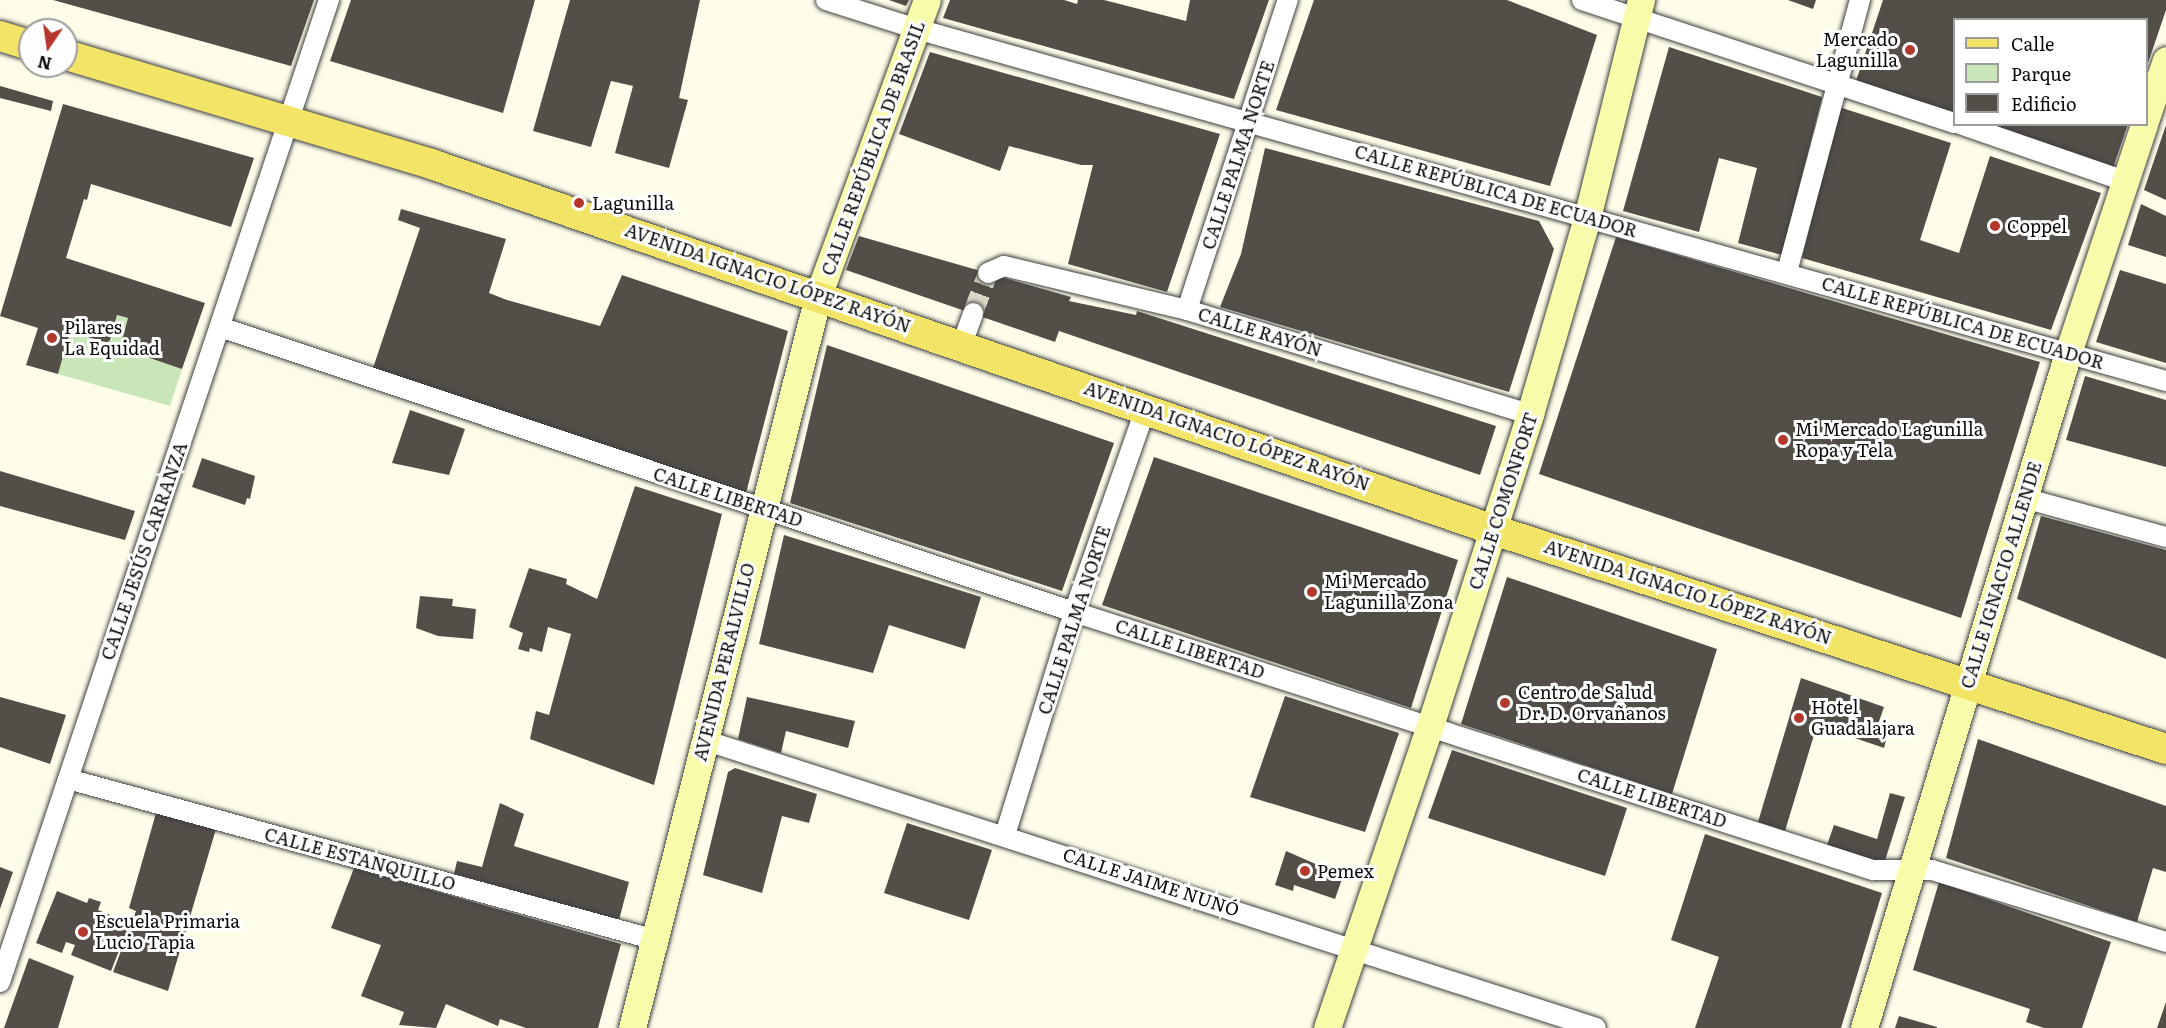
<!DOCTYPE html>
<meta charset="utf-8">
<style>
body{margin:0}
#map{position:relative;width:2166px;height:1028px;overflow:hidden;background:#fefdea;font-family:Literata,serif}
div>[style]{position:absolute}
.green>*{inset:0;background:#c8e6b7}
.building>*{inset:0;background:#534e48}
.street-tunnel>*{height:20px;margin-top:-10px;transform-origin:0;background:repeating-linear-gradient(90deg,#dad9c9 0 20px,transparent 0 30px)}
.roads{filter:drop-shadow(0 0 2px #3e3e3e) drop-shadow(0 0 2px #3e3e3e)}
.street>*{height:20px;margin:-10px;padding:0 10px;transform-origin:10px;border-radius:10px;background:#fff}
.secondary>*{height:27px;margin:-13.5px;padding:0 13.5px;transform-origin:13.5px;border-radius:13.5px;background:#f8fba9}
.primary>*{height:30px;margin:-15px;padding:0 15px;transform-origin:15px;border-radius:15px;background:#f1e467}
.dots>*{width:16px;height:16px;translate:-50% -50%;box-sizing:border-box;border:3px solid #fff;border-radius:50%}
span{translate:-50% -50%;white-space:nowrap;text-align:center;line-height:1.15;-webkit-text-stroke:6px #fff;paint-order:stroke}
.poi-label{font-size:18px;color:#0b0b0b}
.right{translate:-100% -50%;text-align:right}
.left{translate:0 -50%;text-align:left}
.street-label{font-size:18px;color:#0b0b0b}
.legend{position:absolute;left:1953px;top:18px;width:195px;height:108px;box-sizing:border-box;background:#fff;border:2px solid #9d9d9d;margin:0;padding:8px 10px;list-style:none;font-size:18px;color:#0b0b0b}
.legend li{display:flex;align-items:center;gap:12px;height:30px}
.legend b{width:30px;border:2px solid #9d9d9d}
.north{position:absolute;left:18px;top:18px;width:60px;height:60px;box-sizing:border-box;background:#fff;border:2px solid #9d9d9d;border-radius:50%;rotate:193deg;font-size:16px;font-weight:700;line-height:24px;text-align:center;color:#0b0b0b}
.north::after{content:'';display:block;margin:auto;width:21px;height:27px;background:#b3382b;clip-path:polygon(50% 0,100% 100%,50% 72%,0 100%)}
</style>
<div id="map">
<div class="green">
<i style="clip-path:polygon(117px 315px,128px 318px,121px 349px,182px 369px,170px 406px,58px 374px,70px 332px,109px 343px)"></i>
</div>
<div class="building">
<i style="clip-path:polygon(53px 0,314px 0,291px 66px)"></i>
<i style="clip-path:polygon(351px 0,535px 0,503px 113px,330px 61px)"></i>
<i style="clip-path:polygon(570px 0,700px 0,679px 98px,688px 100px,669px 168px,615px 153px,633px 86px,611px 81px,591px 147px,533px 131px)"></i>
<i style="clip-path:polygon(889px 0,909px 0,906px 6px)"></i>
<i style="clip-path:polygon(950px 0,1064px 0,1077px 4px,1078px 0,1104px 0,1186px 21px,1190px 0,1269px 0,1234px 99px,943px 18px)"></i>
<i style="clip-path:polygon(1314px 0,1507px 0,1597px 35px,1550px 186px,1276px 110px)"></i>
<i style="clip-path:polygon(1788px 0,1816px 0,1813px 9px)"></i>
<i style="clip-path:polygon(1883px 0,2166px 0,2166px 10px,2147px 66px,2146px 20px,1954px 20px,1954px 114px,1856px 81px)"></i>
<i style="clip-path:polygon(1669px 47px,1822px 97px,1782px 255px,1738px 243px,1757px 168px,1719px 158px,1699px 232px,1623px 211px)"></i>
<i style="clip-path:polygon(930px 52px,1220px 134px,1167px 292px,1068px 264px,1093px 165px,1081px 165px,1009px 146px,1000px 171px,899px 134px)"></i>
<i style="clip-path:polygon(0 86px,53px 101px,51px 111px,0 98px)"></i>
<i style="clip-path:polygon(63px 104px,254px 158px,231px 227px,91px 184px,87px 200px,84px 199px,66px 258px,205px 303px,182px 369px,120px 348px,128px 318px,117px 315px,109px 343px,70px 332px,58px 374px,26px 365px,38px 328px,0 316px)"></i>
<i style="clip-path:polygon(1839px 107px,1951px 143px,1920px 240px,1959px 253px,1990px 156px,2101px 193px,2051px 330px,1802px 258px)"></i>
<i style="clip-path:polygon(1986px 124px,2128px 124px,2113px 168px)"></i>
<i style="clip-path:polygon(2166px 125px,2166px 200px,2144px 190px)"></i>
<i style="clip-path:polygon(1265px 148px,1539px 221px,1554px 249px,1509px 392px,1220px 307px,1241px 254px)"></i>
<i style="clip-path:polygon(2141px 204px,2166px 216px,2166px 257px,2128px 245px)"></i>
<i style="clip-path:polygon(401px 209px,506px 239px,489px 293px,507px 300px,600px 326px,622px 275px,788px 331px,746px 493px,372px 371px,420px 228px,398px 220px)"></i>
<i style="clip-path:polygon(859px 236px,1071px 297px,1069px 301px,1136px 315px,1137px 311px,1496px 426px,1480px 475px,1059px 331px,1055px 342px,846px 270px)"></i>
<i style="clip-path:polygon(1616px 237px,2040px 362px,1961px 618px,1539px 474px)"></i>
<i style="clip-path:polygon(2120px 270px,2166px 284px,2166px 363px,2096px 342px)"></i>
<i style="clip-path:polygon(827px 345px,1114px 443px,1062px 591px,790px 503px)"></i>
<i style="clip-path:polygon(2085px 376px,2166px 400px,2166px 467px,2066px 440px)"></i>
<i style="clip-path:polygon(410px 410px,465px 429px,449px 475px,392px 463px)"></i>
<i style="clip-path:polygon(1154px 457px,1458px 560px,1411px 708px,1102px 605px)"></i>
<i style="clip-path:polygon(202px 458px,255px 476px,250px 499px,247px 498px,245px 505px,192px 487px)"></i>
<i style="clip-path:polygon(0 471px,135px 511px,125px 540px,0 506px)"></i>
<i style="clip-path:polygon(635px 486px,722px 514px,654px 785px,530px 739px,536px 711px,549px 715px,571px 634px,548px 627px,542px 652px,530px 648px,529px 652px,518px 649px,523px 633px,509px 627px,529px 568px,567px 579px,566px 584px,597px 599px)"></i>
<i style="clip-path:polygon(2041px 516px,2166px 550px,2166px 659px,2017px 599px)"></i>
<i style="clip-path:polygon(784px 535px,981px 597px,965px 649px,889px 625px,873px 673px,759px 644px)"></i>
<i style="clip-path:polygon(1507px 577px,1717px 649px,1672px 794px,1461px 724px)"></i>
<i style="clip-path:polygon(420px 596px,453px 599px,452px 606px,476px 609px,473px 639px,438px 636px,416px 628px)"></i>
<i style="clip-path:polygon(1801px 678px,1884px 707px,1874px 736px,1886px 740px,1884px 748px,1817px 725px,1785px 831px,1758px 822px)"></i>
<i style="clip-path:polygon(1285px 696px,1399px 733px,1365px 832px,1250px 797px)"></i>
<i style="clip-path:polygon(0 697px,66px 715px,50px 764px,0 747px)"></i>
<i style="clip-path:polygon(747px 697px,855px 721px,848px 748px,786px 731px,781px 753px,738px 739px)"></i>
<i style="clip-path:polygon(1978px 739px,2166px 806px,2166px 872px,2153px 868px,2137px 922px,1946px 858px)"></i>
<i style="clip-path:polygon(1452px 750px,1627px 808px,1605px 876px,1428px 818px)"></i>
<i style="clip-path:polygon(735px 768px,817px 794px,809px 823px,782px 816px,762px 893px,703px 875px,728px 772px)"></i>
<i style="clip-path:polygon(1890px 793px,1905px 797px,1884px 864px,1827px 845px,1834px 825px,1877px 839px)"></i>
<i style="clip-path:polygon(500px 803px,524px 814px,514px 846px,629px 882px,619px 920px,454px 874px,457px 861px,482px 867px)"></i>
<i style="clip-path:polygon(156px 813px,216px 829px,168px 991px,113px 972px,136px 911px,129px 908px)"></i>
<i style="clip-path:polygon(907px 823px,992px 850px,969px 920px,884px 893px)"></i>
<i style="clip-path:polygon(1705px 834px,1882px 893px,1841px 1028px,1695px 1028px,1719px 957px,1671px 940px)"></i>
<i style="clip-path:polygon(1286px 851px,1343px 876px,1335px 899px,1294px 885px,1293px 891px,1275px 885px)"></i>
<i style="clip-path:polygon(0 867px,13px 872px,0 909px)"></i>
<i style="clip-path:polygon(354px 868px,621px 944px,598px 1028px,526px 1028px,500px 1019px,498px 1026px,446px 1004px,436px 1028px,399px 1025px,404px 1012px,361px 996px,381px 945px,331px 928px)"></i>
<i style="clip-path:polygon(1939px 882px,2111px 942px,2082px 1028px,2044px 1028px,2026px 1022px,2030px 1009px,1913px 970px)"></i>
<i style="clip-path:polygon(57px 891px,87px 903px,89px 898px,101px 902px,98px 910px,130px 923px,111px 971px,71px 955px,75px 945px,66px 942px,62px 953px,36px 943px)"></i>
<i style="clip-path:polygon(29px 958px,74px 976px,58px 1028px,4px 1028px)"></i>
<i style="clip-path:polygon(2166px 1002px,2166px 1028px,2157px 1028px)"></i>
<i style="clip-path:polygon(1899px 1016px,1937px 1027px,1937px 1028px,1895px 1028px)"></i>
</div>
<div class="street-tunnel">
<i style="left:973px;top:313px;width:43px;rotate:-69.4deg"></i>
</div>
<div class="roads">
<div class="street">
<i style="left:826px;top:0;width:96px;rotate:17.7deg"></i>
<i style="left:917px;top:29px;width:1298px;rotate:15.74deg"></i>
<i style="left:1582px;top:0;width:392px;rotate:18.3deg"></i>
<i style="left:1960px;top:124px;width:175px;rotate:19.1deg"></i>
<i style="left:1787px;top:272px;width:282px;rotate:-75deg"></i>
<i style="left:988px;top:273px;width:17px;rotate:-24deg"></i>
<i style="left:1004px;top:266px;width:188px;rotate:13.5deg"></i>
<i style="left:1187px;top:310px;width:358px;rotate:16.9deg"></i>
<i style="left:1187px;top:310px;width:326px;rotate:-72deg"></i>
<i style="left:220px;top:327px;width:900px;rotate:18.46deg"></i>
<i style="left:1074px;top:612px;width:840px;rotate:17.9deg"></i>
<i style="left:1873px;top:870px;width:59px"></i>
<i style="left:1932px;top:870px;width:245px;rotate:17.1deg"></i>
<i style="left:962px;top:344px;width:33px;rotate:-70deg"></i>
<i style="left:2024px;top:498px;width:147px;rotate:15.4deg"></i>
<i style="left:704px;top:740px;width:937px;rotate:17.89deg"></i>
<i style="left:68px;top:779px;width:606px;rotate:15.32deg"></i>
<i style="left:1005px;top:835px;width:233px;rotate:-72.8deg"></i>
<i style="left:1074px;top:612px;width:217px;rotate:-70.6deg"></i>
<i style="left:0;top:982px;width:1036px;rotate:-71.48deg"></i>
</div>
<div class="secondary">
<i style="left:2146px;top:118px;width:61px;rotate:-71deg"></i>
<i style="left:632px;top:1028px;width:755px;rotate:-75.74deg"></i>
<i style="left:818px;top:296px;width:315px;rotate:-69.8deg"></i>
<i style="left:1327px;top:1028px;width:319px;rotate:-71.2deg"></i>
<i style="left:1430px;top:726px;width:328px;rotate:-72.2deg"></i>
<i style="left:1530px;top:414px;width:204px;rotate:-73.8deg"></i>
<i style="left:1587px;top:218px;width:225px;rotate:-76.1deg"></i>
<i style="left:1864px;top:1028px;width:705px;rotate:-73.18deg"></i>
<i style="left:2068px;top:353px;width:241px;rotate:-71.6deg"></i>
</div>
<div class="primary">
<i style="left:0;top:36px;width:31px;rotate:17deg"></i>
<i style="left:66px;top:55px;width:381px;rotate:16.6deg"></i>
<i style="left:431px;top:164px;width:1124px;rotate:19deg"></i>
<i style="left:1494px;top:530px;width:707px;rotate:18.05deg"></i>
</div>
</div>
<div class="dots">
<i style="left:1910px;top:50px;background:#b3382b"></i>
<i style="left:579px;top:203px;background:#b3382b"></i>
<i style="left:1995px;top:226px;background:#b3382b"></i>
<i style="left:52px;top:338px;background:#b3382b"></i>
<i style="left:1783px;top:440px;background:#b3382b"></i>
<i style="left:1312px;top:592px;background:#b3382b"></i>
<i style="left:1505px;top:703px;background:#b3382b"></i>
<i style="left:1799px;top:718px;background:#b3382b"></i>
<i style="left:1305px;top:871px;background:#b3382b"></i>
<i style="left:83px;top:932px;background:#b3382b"></i>
</div>
<div class="poi-label">
<span class="right" style="left:1898px;top:50px">Mercado<br>Lagunilla</span>
<span class="left" style="left:592px;top:203px">Lagunilla</span>
<span class="left" style="left:2007px;top:226px">Coppel</span>
<span class="left" style="left:64px;top:338px">Pilares<br>La Equidad</span>
<span class="left" style="left:1795px;top:440px">Mi Mercado Lagunilla<br>Ropa y Tela</span>
<span class="left" style="left:1324px;top:592px">Mi Mercado<br>Lagunilla Zona</span>
<span class="left" style="left:1518px;top:703px">Centro de Salud<br>Dr. D. Orvañanos</span>
<span class="left" style="left:1811px;top:718px">Hotel<br>Guadalajara</span>
<span class="left" style="left:1317px;top:871px">Pemex</span>
<span class="left" style="left:95px;top:932px">Escuela Primaria<br>Lucio Tapia</span>
</div>
<div class="street-label">
<span style="left:873px;top:148px;rotate:-70deg">CALLE REPÚBLICA DE BRASIL</span>
<span style="left:1238px;top:155px;rotate:-72deg">CALLE PALMA NORTE</span>
<span style="left:1496px;top:191px;rotate:16deg">CALLE REPÚBLICA DE ECUADOR</span>
<span style="left:768px;top:278px;rotate:19deg">AVENIDA IGNACIO LÓPEZ RAYÓN</span>
<span style="left:1963px;top:323px;rotate:16deg">CALLE REPÚBLICA DE ECUADOR</span>
<span style="left:1260px;top:332px;rotate:17deg">CALLE RAYÓN</span>
<span style="left:1227px;top:436px;rotate:19deg">AVENIDA IGNACIO LÓPEZ RAYÓN</span>
<span style="left:728px;top:497px;rotate:18deg">CALLE LIBERTAD</span>
<span style="left:1503px;top:501px;rotate:-72deg">CALLE COMONFORT</span>
<span style="left:144px;top:551px;rotate:-71deg">CALLE JESÚS CARRANZA</span>
<span style="left:2001px;top:575px;rotate:-73deg">CALLE IGNACIO ALLENDE</span>
<span style="left:1688px;top:592px;rotate:18deg">AVENIDA IGNACIO LÓPEZ RAYÓN</span>
<span style="left:1074px;top:620px;rotate:-72deg">CALLE PALMA NORTE</span>
<span style="left:1190px;top:649px;rotate:18deg">CALLE LIBERTAD</span>
<span style="left:724px;top:662px;rotate:-76deg">AVENIDA PERALVILLO</span>
<span style="left:1652px;top:798px;rotate:18deg">CALLE LIBERTAD</span>
<span style="left:360px;top:859px;rotate:15deg">CALLE ESTANQUILLO</span>
<span style="left:1151px;top:882px;rotate:18deg">CALLE JAIME NUNÓ</span>
</div>
<ul class="legend">
<li><b style="height:8px;background:#f1e467"></b>Calle</li>
<li><b style="height:16px;background:#c8e6b7"></b>Parque</li>
<li><b style="height:16px;background:#534e48"></b>Edificio</li>
</ul>
<div class="north">N</div>
</div>
